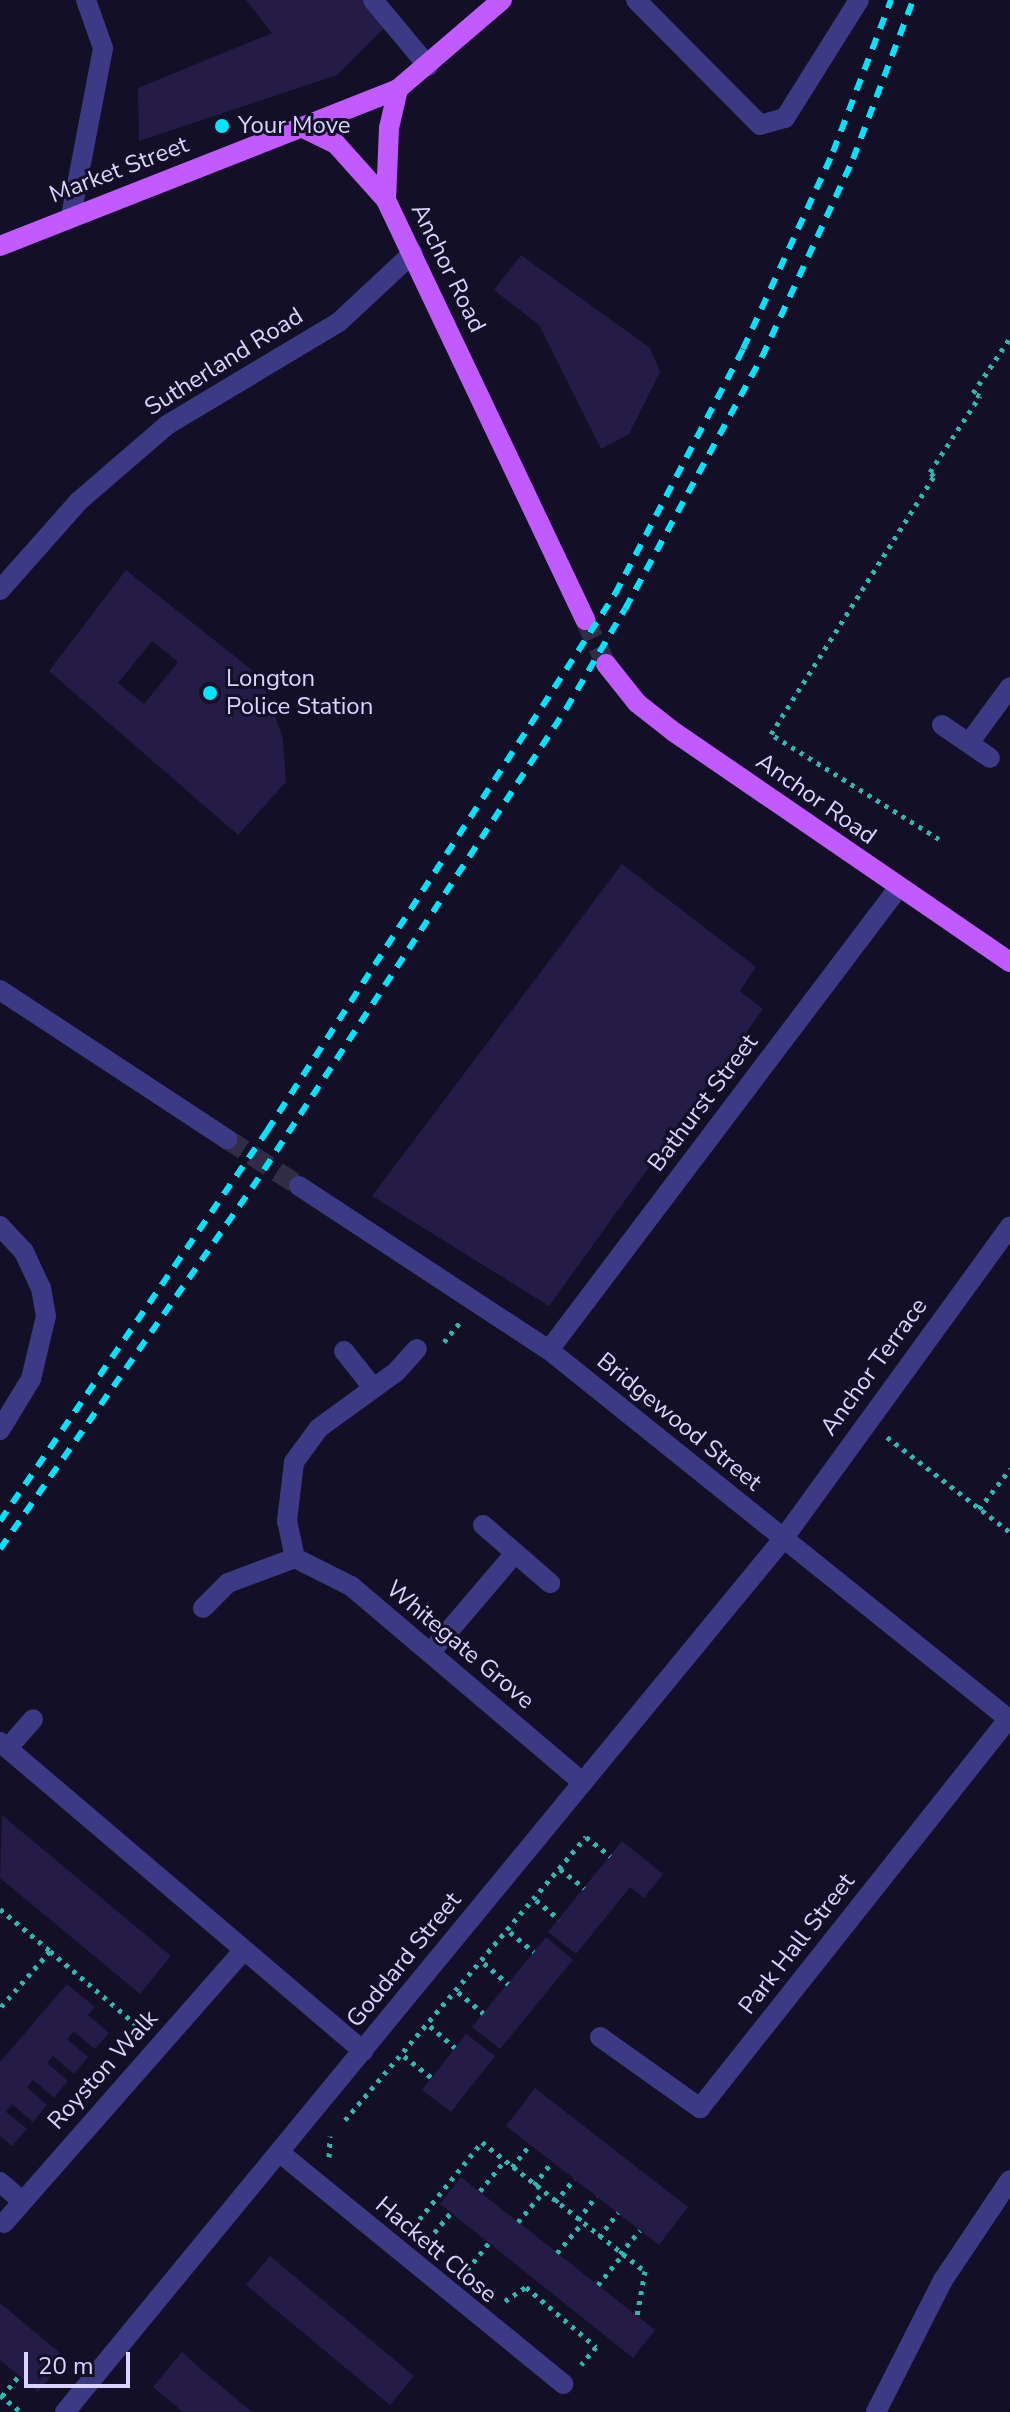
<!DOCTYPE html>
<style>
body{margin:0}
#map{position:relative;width:1010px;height:2412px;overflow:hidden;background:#130f26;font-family:"Nunito Sans",sans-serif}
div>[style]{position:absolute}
.building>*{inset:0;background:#241b47}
.minor-tunnel>*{height:20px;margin-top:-10px;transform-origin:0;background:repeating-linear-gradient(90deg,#312d47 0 20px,transparent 0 30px)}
.major-tunnel>*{height:20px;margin-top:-10px;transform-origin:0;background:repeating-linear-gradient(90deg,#312d47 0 20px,transparent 0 30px)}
.path>*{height:5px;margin-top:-2.5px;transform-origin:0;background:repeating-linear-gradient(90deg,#2fb8b0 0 4px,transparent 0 10px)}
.minor>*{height:20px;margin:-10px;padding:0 10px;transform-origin:10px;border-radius:10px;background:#3d3a85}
.major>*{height:20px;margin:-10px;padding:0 10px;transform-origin:10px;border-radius:10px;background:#c25bff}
.rail>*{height:6px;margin-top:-3px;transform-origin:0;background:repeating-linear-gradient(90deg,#00e5ff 0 12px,transparent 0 22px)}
.dots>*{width:22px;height:22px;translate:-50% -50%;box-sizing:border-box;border:4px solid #130f26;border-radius:50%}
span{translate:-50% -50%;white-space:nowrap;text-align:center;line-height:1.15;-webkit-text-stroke:6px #130f26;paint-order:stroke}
.poi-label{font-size:24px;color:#d9d4ff}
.left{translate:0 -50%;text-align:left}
.street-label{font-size:24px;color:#d9d4ff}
.scale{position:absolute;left:24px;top:2352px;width:106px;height:36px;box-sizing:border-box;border:4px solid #d9d4ff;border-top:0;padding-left:10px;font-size:24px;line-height:28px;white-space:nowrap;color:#d9d4ff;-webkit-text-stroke:6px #130f26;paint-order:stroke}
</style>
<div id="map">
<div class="building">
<i style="clip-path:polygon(246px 0,363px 0,385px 27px,337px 75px,139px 141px,138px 88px,272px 33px)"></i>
<i style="clip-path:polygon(521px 255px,650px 348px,660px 372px,629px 434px,601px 449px,539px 325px,494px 290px)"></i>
<i style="clip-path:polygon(evenodd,126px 570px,262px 678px,283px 739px,286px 782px,238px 835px,49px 671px,126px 570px,152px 641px,178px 662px,144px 704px,118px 683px,152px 641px)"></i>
<i style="clip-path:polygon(622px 864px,756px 967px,740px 991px,763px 1009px,549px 1306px,372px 1196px)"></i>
<i style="clip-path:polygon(2px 1815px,171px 1956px,140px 1994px,0 1878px)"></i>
<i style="clip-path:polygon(622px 1841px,663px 1874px,644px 1898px,630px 1887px,576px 1954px,548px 1932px)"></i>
<i style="clip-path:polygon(546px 1937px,573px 1960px,500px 2049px,472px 2027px)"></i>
<i style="clip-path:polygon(67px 1984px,95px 2007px,88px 2015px,109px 2033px,95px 2049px,74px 2032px,67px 2039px,88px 2057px,74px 2074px,53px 2056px,47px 2063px,68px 2081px,54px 2098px,33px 2080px,27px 2087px,47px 2105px,33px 2122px,12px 2104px,6px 2112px,27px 2129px,12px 2146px,0 2136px,0 2062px)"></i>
<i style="clip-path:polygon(466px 2034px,495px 2056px,451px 2112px,422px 2090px)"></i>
<i style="clip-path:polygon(535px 2088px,688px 2207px,659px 2245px,506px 2126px)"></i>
<i style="clip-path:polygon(461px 2177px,655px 2330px,633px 2358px,440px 2204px)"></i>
<i style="clip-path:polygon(270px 2256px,414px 2376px,390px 2405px,246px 2285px)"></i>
<i style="clip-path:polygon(0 2303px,66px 2358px,38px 2392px,0 2360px)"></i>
<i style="clip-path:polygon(182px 2352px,203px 2371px,252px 2412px,183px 2412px,153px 2387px)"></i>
</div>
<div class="minor-tunnel">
<i style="left:227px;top:1139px;width:86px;rotate:33.1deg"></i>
</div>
<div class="major-tunnel">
<i style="left:585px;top:620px;width:49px;rotate:64.5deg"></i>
</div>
<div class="path">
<i style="left:939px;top:839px;width:198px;rotate:-148deg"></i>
<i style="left:771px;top:734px;width:305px;rotate:-57.7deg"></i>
<i style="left:934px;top:476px;width:6px;rotate:-135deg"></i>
<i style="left:930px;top:472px;width:91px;rotate:-56.7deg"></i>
<i style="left:980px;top:396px;width:8px;rotate:-157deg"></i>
<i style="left:973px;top:393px;width:66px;rotate:-56.1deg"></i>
<i style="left:444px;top:1342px;width:26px;rotate:-51deg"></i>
<i style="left:887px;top:1437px;width:155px;rotate:37.7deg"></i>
<i style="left:979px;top:1509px;width:51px;rotate:-52.2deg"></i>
<i style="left:560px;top:1869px;width:31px;rotate:38deg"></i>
<i style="left:536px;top:1900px;width:30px;rotate:40deg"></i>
<i style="left:0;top:1909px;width:65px;rotate:40deg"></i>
<i style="left:50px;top:1951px;width:76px;rotate:131.3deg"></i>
<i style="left:510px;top:1932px;width:31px;rotate:40deg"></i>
<i style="left:50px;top:1951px;width:118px;rotate:40.5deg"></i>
<i style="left:484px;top:1963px;width:32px;rotate:41deg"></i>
<i style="left:458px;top:1992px;width:33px;rotate:40deg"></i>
<i style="left:430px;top:2026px;width:33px;rotate:41deg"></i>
<i style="left:404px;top:2056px;width:36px;rotate:38deg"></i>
<i style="left:345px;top:2120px;width:372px;rotate:-49.6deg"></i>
<i style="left:586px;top:1837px;width:31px;rotate:38deg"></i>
<i style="left:329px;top:2157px;width:21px;rotate:-87deg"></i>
<i style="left:512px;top:2167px;width:28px;rotate:-51deg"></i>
<i style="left:534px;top:2185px;width:29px;rotate:-52deg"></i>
<i style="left:480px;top:2191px;width:38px;rotate:-51deg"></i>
<i style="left:555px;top:2202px;width:30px;rotate:-50deg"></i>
<i style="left:578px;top:2220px;width:30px;rotate:-53deg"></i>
<i style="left:518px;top:2222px;width:39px;rotate:-50deg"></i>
<i style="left:413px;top:2227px;width:109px;rotate:-50.9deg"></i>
<i style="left:482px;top:2142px;width:208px;rotate:38.4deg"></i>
<i style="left:645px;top:2271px;width:46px;rotate:100.1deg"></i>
<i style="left:599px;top:2237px;width:31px;rotate:-52deg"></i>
<i style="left:428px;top:2240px;width:35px;rotate:-50deg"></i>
<i style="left:557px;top:2253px;width:39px;rotate:-50deg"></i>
<i style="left:620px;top:2254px;width:31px;rotate:-50deg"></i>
<i style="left:467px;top:2270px;width:35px;rotate:-51deg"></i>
<i style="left:598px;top:2285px;width:38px;rotate:-51deg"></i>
<i style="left:505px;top:2301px;width:25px;rotate:-34deg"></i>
<i style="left:526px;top:2287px;width:92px;rotate:40.6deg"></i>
<i style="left:596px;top:2347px;width:23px;rotate:130deg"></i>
<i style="left:0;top:2395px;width:27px;rotate:39deg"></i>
<i style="left:2px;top:2396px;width:26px;rotate:-50deg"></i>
</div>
<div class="minor">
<i style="left:373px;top:0;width:86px;rotate:50.2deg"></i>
<i style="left:636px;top:0;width:176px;rotate:45.2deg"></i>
<i style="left:760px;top:125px;width:26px;rotate:-16deg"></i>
<i style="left:785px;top:118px;width:139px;rotate:-57.9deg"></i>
<i style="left:71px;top:216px;width:171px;rotate:-79.2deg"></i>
<i style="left:103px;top:48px;width:51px;rotate:-109.5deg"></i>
<i style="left:0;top:590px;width:119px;rotate:-48.4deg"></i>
<i style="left:79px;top:501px;width:116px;rotate:-40.8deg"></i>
<i style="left:167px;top:425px;width:200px;rotate:-30.9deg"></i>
<i style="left:339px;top:322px;width:101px;rotate:-43deg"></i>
<i style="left:942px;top:725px;width:58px;rotate:34.5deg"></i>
<i style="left:969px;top:743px;width:69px;rotate:-53.8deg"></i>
<i style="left:0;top:990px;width:272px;rotate:33.3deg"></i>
<i style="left:299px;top:1186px;width:299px;rotate:33.3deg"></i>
<i style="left:549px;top:1350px;width:591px;rotate:38.75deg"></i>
<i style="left:0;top:1226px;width:35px;rotate:47deg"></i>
<i style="left:24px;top:1252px;width:40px;rotate:65deg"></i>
<i style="left:41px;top:1288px;width:28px;rotate:80deg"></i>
<i style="left:46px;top:1316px;width:65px;rotate:103.4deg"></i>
<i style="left:31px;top:1379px;width:60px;rotate:121.3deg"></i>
<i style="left:549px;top:1350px;width:580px;rotate:-52.91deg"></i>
<i style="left:344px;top:1351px;width:43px;rotate:51.5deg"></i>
<i style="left:483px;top:1525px;width:89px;rotate:40.9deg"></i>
<i style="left:295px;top:1558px;width:63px;rotate:26.6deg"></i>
<i style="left:351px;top:1586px;width:304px;rotate:40.3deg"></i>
<i style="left:295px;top:1558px;width:38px;rotate:-102deg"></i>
<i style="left:287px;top:1521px;width:59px;rotate:-83.2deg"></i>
<i style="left:294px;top:1462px;width:42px;rotate:-53.7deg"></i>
<i style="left:319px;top:1428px;width:95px;rotate:-36deg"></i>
<i style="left:396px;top:1372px;width:31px;rotate:-48deg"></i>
<i style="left:203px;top:1608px;width:35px;rotate:-45deg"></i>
<i style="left:228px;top:1583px;width:72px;rotate:-20.5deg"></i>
<i style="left:430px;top:1653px;width:131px;rotate:-49.6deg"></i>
<i style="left:0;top:1742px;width:477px;rotate:40.4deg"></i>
<i style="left:8px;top:1748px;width:38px;rotate:-49deg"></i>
<i style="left:600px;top:2037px;width:123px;rotate:35.4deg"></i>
<i style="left:700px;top:2108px;width:499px;rotate:-51.6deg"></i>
<i style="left:279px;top:2152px;width:367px;rotate:39.2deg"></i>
<i style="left:0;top:2182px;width:28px;rotate:41deg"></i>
<i style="left:4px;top:2223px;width:361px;rotate:-48.7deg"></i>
<i style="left:65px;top:2412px;width:1130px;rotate:-50.56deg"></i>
<i style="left:783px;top:1539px;width:386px;rotate:-54deg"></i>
<i style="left:876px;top:2412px;width:148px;rotate:-63.1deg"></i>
<i style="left:943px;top:2280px;width:120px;rotate:-56.2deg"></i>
</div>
<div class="major">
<i style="left:301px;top:127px;width:39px;rotate:26deg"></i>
<i style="left:336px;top:144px;width:75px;rotate:48.2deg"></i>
<i style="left:386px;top:200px;width:465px;rotate:64.6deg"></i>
<i style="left:386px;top:200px;width:72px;rotate:-87.6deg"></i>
<i style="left:389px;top:128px;width:40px;rotate:-77deg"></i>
<i style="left:0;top:246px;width:428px;rotate:-21.5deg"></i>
<i style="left:398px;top:89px;width:137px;rotate:-40.6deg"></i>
<i style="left:606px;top:664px;width:50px;rotate:51.5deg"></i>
<i style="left:637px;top:703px;width:47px;rotate:38.1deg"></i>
<i style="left:674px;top:732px;width:407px;rotate:34.4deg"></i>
</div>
<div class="rail">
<i style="left:0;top:1521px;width:473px;rotate:-55.6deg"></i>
<i style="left:267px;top:1131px;width:640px;rotate:-57.05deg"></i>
<i style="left:615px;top:594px;width:276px;rotate:-62.4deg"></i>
<i style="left:743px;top:349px;width:217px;rotate:-65.4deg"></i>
<i style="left:833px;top:152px;width:163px;rotate:-69.1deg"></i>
<i style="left:0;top:1549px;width:440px;rotate:-55.1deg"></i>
<i style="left:252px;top:1188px;width:573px;rotate:-56.75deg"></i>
<i style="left:566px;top:709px;width:116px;rotate:-59.5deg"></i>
<i style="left:625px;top:609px;width:287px;rotate:-61.5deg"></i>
<i style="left:762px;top:357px;width:218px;rotate:-65.3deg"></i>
<i style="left:853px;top:159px;width:170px;rotate:-69.3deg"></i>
</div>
<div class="dots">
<i style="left:222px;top:126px;background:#00e5ff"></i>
<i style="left:210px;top:693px;background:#00e5ff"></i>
</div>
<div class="poi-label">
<span class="left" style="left:238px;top:126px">Your Move</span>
<span class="left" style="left:226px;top:693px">Longton<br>Police Station</span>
</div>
<div class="street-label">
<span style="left:119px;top:170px;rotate:-21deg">Market Street</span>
<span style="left:448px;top:268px;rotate:64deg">Anchor Road</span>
<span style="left:224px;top:362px;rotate:-32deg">Sutherland Road</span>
<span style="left:816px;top:799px;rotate:35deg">Anchor Road</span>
<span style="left:703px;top:1103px;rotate:-53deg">Bathurst Street</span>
<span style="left:874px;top:1367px;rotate:-54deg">Anchor Terrace</span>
<span style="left:679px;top:1422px;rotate:39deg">Bridgewood Street</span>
<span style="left:460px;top:1645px;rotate:40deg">Whitegate Grove</span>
<span style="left:797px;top:1944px;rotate:-52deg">Park Hall Street</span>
<span style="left:404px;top:1960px;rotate:-51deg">Goddard Street</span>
<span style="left:103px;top:2070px;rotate:-48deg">Royston Walk</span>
<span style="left:436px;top:2250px;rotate:40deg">Hackett Close</span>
</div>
<div class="scale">20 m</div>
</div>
